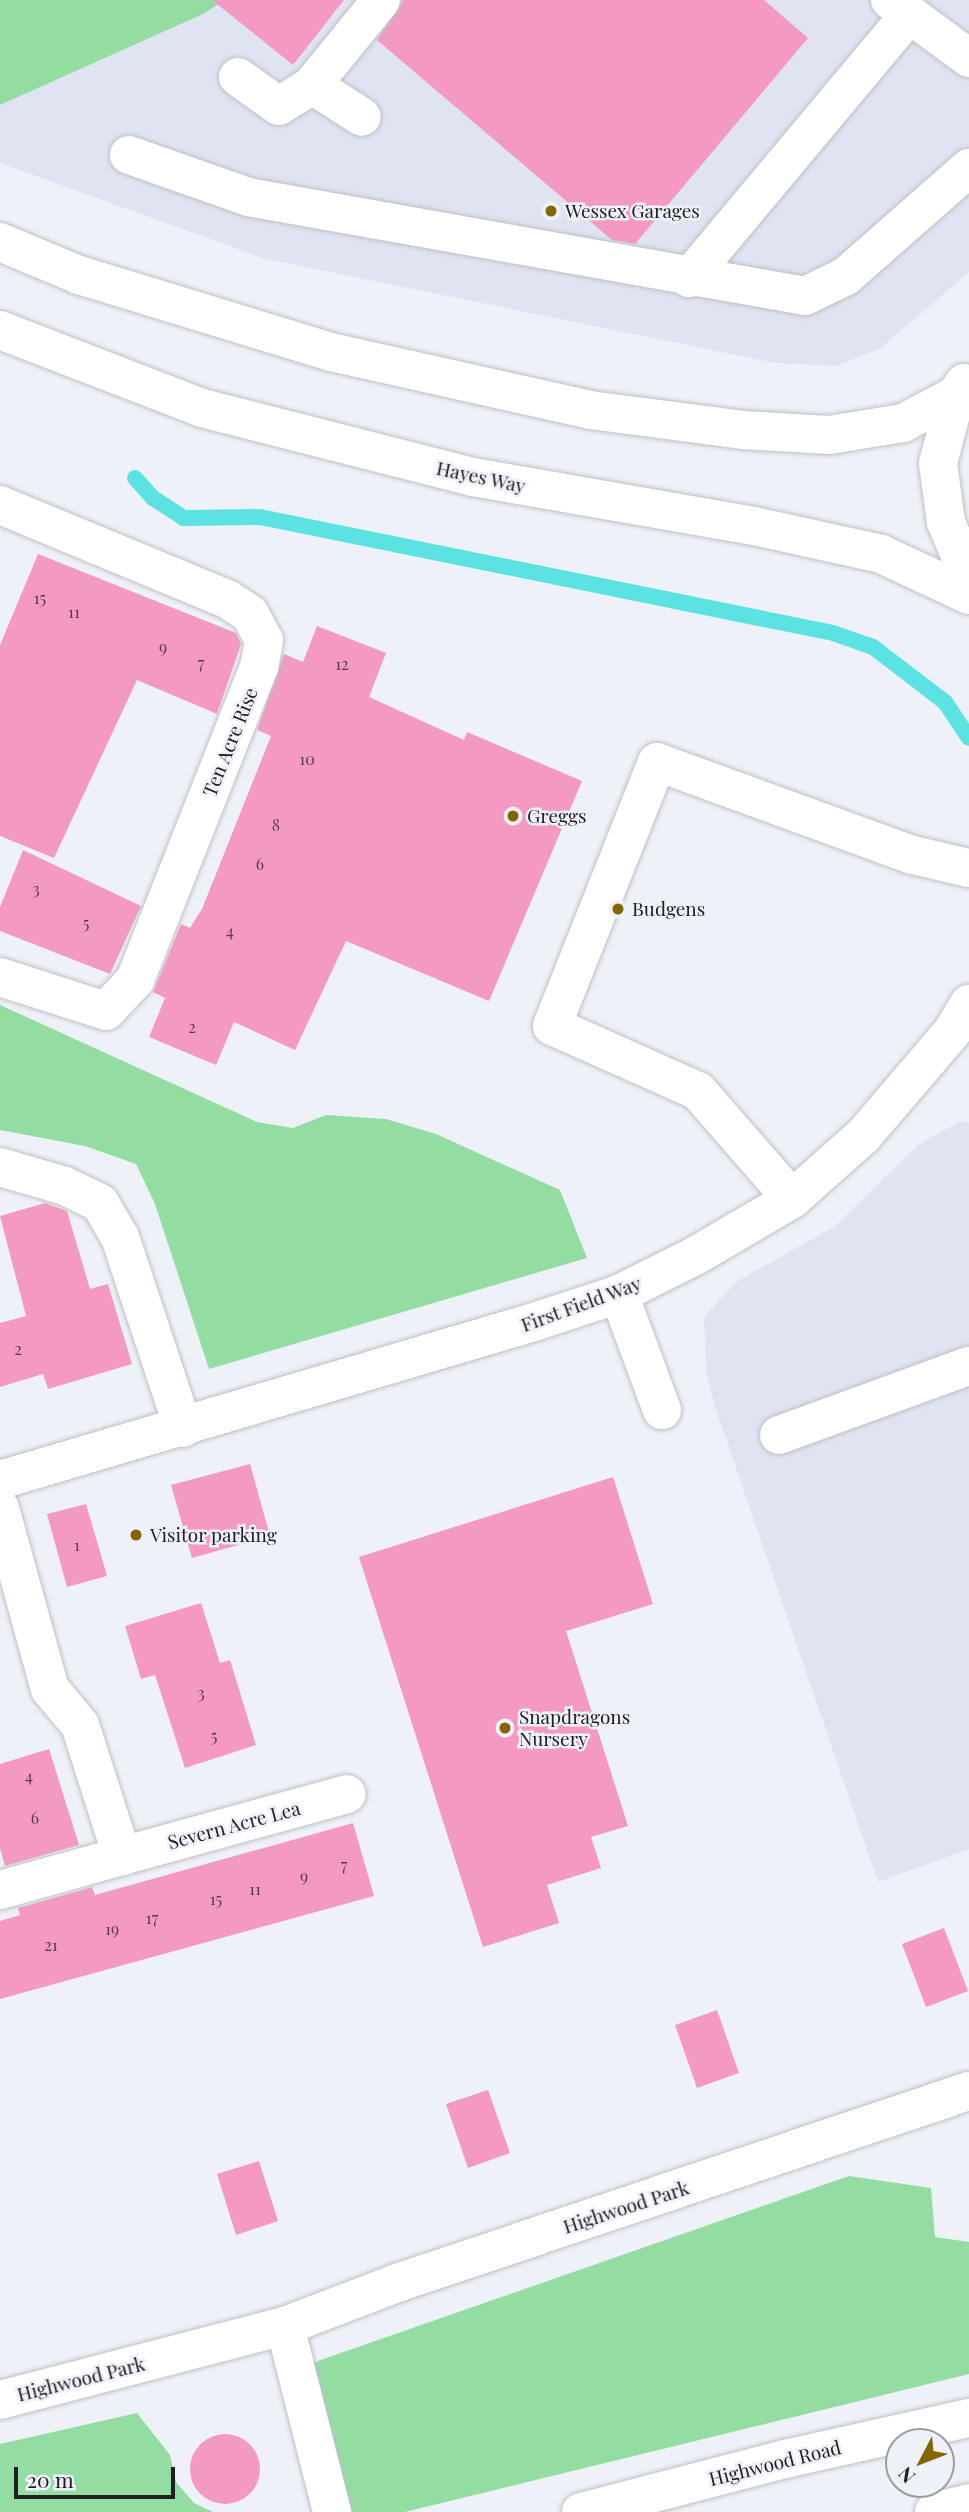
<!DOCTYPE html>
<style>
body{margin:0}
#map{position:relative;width:969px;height:2512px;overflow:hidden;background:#eff1f8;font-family:"Playfair Display",serif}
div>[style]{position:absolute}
.built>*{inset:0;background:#e0e4f2}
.green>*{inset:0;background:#93dda3}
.stream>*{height:16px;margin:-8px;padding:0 8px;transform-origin:8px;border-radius:8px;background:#5be3e3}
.building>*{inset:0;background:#f399c2}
.round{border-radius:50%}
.roads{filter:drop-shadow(0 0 2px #bec0c6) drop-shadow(0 0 2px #bec0c6)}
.minor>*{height:38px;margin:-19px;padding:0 19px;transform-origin:19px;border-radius:19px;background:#fff}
.dots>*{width:19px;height:19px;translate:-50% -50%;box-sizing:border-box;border:4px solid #eff1f8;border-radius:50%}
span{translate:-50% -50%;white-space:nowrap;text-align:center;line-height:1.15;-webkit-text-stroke:5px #eff1f8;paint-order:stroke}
.number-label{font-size:16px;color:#553e4b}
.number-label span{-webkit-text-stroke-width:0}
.poi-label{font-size:19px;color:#202023}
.left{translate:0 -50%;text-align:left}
.street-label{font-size:19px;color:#202023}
.north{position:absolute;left:885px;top:2428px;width:70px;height:70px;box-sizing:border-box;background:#eff1f8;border:2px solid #9c9da3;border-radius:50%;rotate:228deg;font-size:19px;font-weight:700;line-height:28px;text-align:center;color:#202023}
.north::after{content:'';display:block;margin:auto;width:24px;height:32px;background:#846500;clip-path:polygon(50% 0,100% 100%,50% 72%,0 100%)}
.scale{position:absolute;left:14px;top:2467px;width:161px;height:32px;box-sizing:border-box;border:4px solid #202023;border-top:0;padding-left:9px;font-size:21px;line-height:24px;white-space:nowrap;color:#202023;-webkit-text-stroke:5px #eff1f8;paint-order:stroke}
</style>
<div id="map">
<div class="built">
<i style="clip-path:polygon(225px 0,969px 0,969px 272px,881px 348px,836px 366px,775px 363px,266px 259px,0 163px,0 105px,203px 14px)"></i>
<i style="clip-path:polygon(961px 1121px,969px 1123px,969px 1849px,878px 1882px,714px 1404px,706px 1372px,704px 1317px,736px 1282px,835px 1226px,919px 1144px)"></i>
</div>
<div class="green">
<i style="clip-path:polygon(0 0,225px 0,203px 14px,0 105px)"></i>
<i style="clip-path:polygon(0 1005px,257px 1122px,293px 1128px,326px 1115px,386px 1119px,436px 1134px,560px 1190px,587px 1258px,209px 1369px,155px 1204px,136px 1164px,85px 1146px,0 1130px)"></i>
<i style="clip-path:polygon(849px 2176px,931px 2188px,935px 2237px,969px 2242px,969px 2374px,405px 2512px,332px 2512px,295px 2369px)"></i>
<i style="clip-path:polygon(137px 2413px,170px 2455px,176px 2482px,194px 2503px,213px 2512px,0 2512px,0 2444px)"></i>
</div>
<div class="stream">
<i style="left:135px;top:478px;width:27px;rotate:48deg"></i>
<i style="left:153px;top:498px;width:37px;rotate:33deg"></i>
<i style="left:184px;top:518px;width:76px;rotate:-0.8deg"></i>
<i style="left:260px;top:517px;width:585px;rotate:11.44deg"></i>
<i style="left:833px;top:633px;width:42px;rotate:19.3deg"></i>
<i style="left:873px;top:647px;width:91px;rotate:37.4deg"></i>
<i style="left:945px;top:702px;width:43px;rotate:56.3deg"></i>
</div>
<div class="building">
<i style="clip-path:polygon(212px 0,344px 0,293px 65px)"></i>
<i style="clip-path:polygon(764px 0,808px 38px,635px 244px,612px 240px,377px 40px,403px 0)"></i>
<i style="clip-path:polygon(38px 554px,236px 633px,241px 644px,217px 714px,137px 680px,54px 858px,0 836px,0 645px)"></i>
<i style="clip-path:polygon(317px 626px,386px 653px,369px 697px,464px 740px,467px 732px,582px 781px,489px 1001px,346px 941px,295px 1050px,234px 1022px,216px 1065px,149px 1037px,165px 998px,153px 992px,181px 924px,190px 928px,202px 909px,271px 736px,257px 730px,284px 654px,303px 662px)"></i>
<i style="clip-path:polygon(23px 850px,141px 906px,110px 974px,0 931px,0 907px)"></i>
<i style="clip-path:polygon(45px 1203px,67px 1211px,90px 1289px,108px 1284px,132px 1364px,48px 1389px,43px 1374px,0 1387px,0 1323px,26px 1316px,0 1216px)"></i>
<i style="clip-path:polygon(250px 1464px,270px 1536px,192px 1558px,171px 1485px)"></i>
<i style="clip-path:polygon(613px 1477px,653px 1604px,566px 1631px,628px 1826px,591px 1837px,601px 1868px,547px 1885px,559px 1923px,483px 1947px,359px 1557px)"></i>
<i style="clip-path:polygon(86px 1504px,107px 1576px,67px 1587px,47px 1514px)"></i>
<i style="clip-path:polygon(201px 1603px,220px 1663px,230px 1660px,256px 1745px,185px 1768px,155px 1675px,141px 1679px,125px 1626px)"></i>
<i style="clip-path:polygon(49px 1749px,79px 1845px,5px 1866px,0 1848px,0 1764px)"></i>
<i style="clip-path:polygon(353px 1823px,374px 1896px,0 1999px,0 1921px,20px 1915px,18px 1908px,92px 1887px,95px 1895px)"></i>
<i style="clip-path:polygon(944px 1928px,968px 1991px,926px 2007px,902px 1944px)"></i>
<i style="clip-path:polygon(717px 2010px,739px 2073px,697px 2088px,675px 2025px)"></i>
<i style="clip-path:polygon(488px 2090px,510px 2153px,468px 2168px,446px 2104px)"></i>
<i style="clip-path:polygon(259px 2161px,278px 2221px,236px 2235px,217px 2174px)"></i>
<i class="round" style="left:190px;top:2434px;width:70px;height:70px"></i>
</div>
<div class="roads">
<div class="minor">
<i style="left:890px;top:0;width:98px;rotate:36.3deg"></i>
<i style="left:238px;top:77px;width:50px;rotate:35.3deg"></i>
<i style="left:279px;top:106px;width:39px;rotate:-32deg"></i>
<i style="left:312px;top:85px;width:59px;rotate:32.6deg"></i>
<i style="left:312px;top:85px;width:109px;rotate:-50.9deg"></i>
<i style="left:129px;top:155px;width:126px;rotate:19.4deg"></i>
<i style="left:248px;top:197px;width:566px;rotate:10.08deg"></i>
<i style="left:805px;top:296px;width:46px;rotate:-26deg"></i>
<i style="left:846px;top:276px;width:164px;rotate:-41.3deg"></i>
<i style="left:0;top:242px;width:86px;rotate:22.7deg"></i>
<i style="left:79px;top:275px;width:264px;rotate:17deg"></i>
<i style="left:331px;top:352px;width:265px;rotate:12.6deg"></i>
<i style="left:590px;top:410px;width:154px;rotate:7.4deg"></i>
<i style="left:743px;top:430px;width:86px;rotate:3.3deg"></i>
<i style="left:829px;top:435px;width:75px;rotate:-9.2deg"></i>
<i style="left:903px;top:423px;width:60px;rotate:-27.8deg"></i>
<i style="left:689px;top:278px;width:343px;rotate:-50.1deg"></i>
<i style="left:0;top:330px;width:217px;rotate:21.1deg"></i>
<i style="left:202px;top:408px;width:280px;rotate:14.3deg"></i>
<i style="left:473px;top:477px;width:285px;rotate:9.9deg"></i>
<i style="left:754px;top:526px;width:130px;rotate:12.4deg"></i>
<i style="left:881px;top:554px;width:97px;rotate:25deg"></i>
<i style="left:964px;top:383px;width:14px;rotate:124deg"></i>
<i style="left:956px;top:395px;width:70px;rotate:104.8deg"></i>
<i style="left:938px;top:463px;width:60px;rotate:82.3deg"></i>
<i style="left:946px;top:522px;width:60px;rotate:67.3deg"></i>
<i style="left:0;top:505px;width:246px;rotate:22.5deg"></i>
<i style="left:227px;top:599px;width:27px;rotate:33deg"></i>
<i style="left:250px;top:614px;width:30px;rotate:62deg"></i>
<i style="left:264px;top:640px;width:27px;rotate:100deg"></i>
<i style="left:259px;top:667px;width:337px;rotate:111.6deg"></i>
<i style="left:135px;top:980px;width:42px;rotate:133.1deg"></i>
<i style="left:106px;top:1011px;width:111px;rotate:-162.2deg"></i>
<i style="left:0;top:1167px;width:68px;rotate:16.3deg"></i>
<i style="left:65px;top:1186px;width:39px;rotate:26deg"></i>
<i style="left:100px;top:1203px;width:39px;rotate:60deg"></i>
<i style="left:120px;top:1237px;width:201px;rotate:71.7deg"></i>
<i style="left:792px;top:1199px;width:143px;rotate:-131deg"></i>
<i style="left:698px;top:1091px;width:160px;rotate:-156deg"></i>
<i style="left:552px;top:1026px;width:284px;rotate:-68.3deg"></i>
<i style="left:657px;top:762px;width:272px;rotate:20deg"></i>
<i style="left:913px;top:855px;width:57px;rotate:13.1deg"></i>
<i style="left:619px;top:1294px;width:124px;rotate:69.7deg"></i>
<i style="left:779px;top:1435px;width:202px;rotate:-20deg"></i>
<i style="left:0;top:1480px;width:557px;rotate:-16.48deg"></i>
<i style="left:534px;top:1322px;width:89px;rotate:-18.2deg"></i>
<i style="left:619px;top:1294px;width:85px;rotate:-26.6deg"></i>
<i style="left:695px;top:1256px;width:113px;rotate:-30.4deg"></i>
<i style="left:792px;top:1199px;width:96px;rotate:-41.6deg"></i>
<i style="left:864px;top:1135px;width:135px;rotate:-49.5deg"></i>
<i style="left:952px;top:1032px;width:33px;rotate:-59deg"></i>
<i style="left:0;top:1508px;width:188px;rotate:74.6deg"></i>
<i style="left:50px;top:1689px;width:47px;rotate:50.2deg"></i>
<i style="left:80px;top:1725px;width:138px;rotate:72.2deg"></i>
<i style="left:122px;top:1856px;width:127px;rotate:164.4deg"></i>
<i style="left:122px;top:1856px;width:233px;rotate:-15.4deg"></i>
<i style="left:285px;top:2326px;width:192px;rotate:75.8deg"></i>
<i style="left:0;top:2400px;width:294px;rotate:-14.6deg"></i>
<i style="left:285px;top:2326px;width:120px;rotate:-21deg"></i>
<i style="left:397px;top:2283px;width:603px;rotate:-18.56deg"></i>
<i style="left:581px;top:2512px;width:211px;rotate:-14.6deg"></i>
<i style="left:785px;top:2459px;width:189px;rotate:-12.6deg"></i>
<i style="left:934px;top:2512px;width:36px;rotate:-14deg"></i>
</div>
</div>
<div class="dots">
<i style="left:551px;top:211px;background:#846500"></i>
<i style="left:513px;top:816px;background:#846500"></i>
<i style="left:618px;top:909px;background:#846500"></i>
<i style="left:136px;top:1535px;background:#846500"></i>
<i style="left:505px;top:1728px;background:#846500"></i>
</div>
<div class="number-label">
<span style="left:40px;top:598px">15</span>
<span style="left:74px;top:612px">11</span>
<span style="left:163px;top:647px">9</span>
<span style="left:201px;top:663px">7</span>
<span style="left:342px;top:664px">12</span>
<span style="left:307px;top:759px">10</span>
<span style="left:276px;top:825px">8</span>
<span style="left:260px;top:864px">6</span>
<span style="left:36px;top:889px">3</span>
<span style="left:86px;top:923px">5</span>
<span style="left:230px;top:931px">4</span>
<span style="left:192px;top:1027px">2</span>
<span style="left:18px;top:1349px">2</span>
<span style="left:77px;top:1545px">1</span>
<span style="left:201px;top:1693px">3</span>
<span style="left:214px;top:1736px">5</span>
<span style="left:29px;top:1776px">4</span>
<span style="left:35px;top:1818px">6</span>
<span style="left:344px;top:1865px">7</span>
<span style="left:304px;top:1876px">9</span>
<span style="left:255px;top:1889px">11</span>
<span style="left:216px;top:1899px">15</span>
<span style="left:152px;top:1918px">17</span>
<span style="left:112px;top:1929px">19</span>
<span style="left:51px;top:1945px">21</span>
</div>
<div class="poi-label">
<span class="left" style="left:565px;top:211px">Wessex Garages</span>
<span class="left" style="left:527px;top:816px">Greggs</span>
<span class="left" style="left:632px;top:909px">Budgens</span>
<span class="left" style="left:150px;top:1535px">Visitor parking</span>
<span class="left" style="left:519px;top:1728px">Snapdragons<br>Nursery</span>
</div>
<div class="street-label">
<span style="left:481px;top:477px;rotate:12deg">Hayes Way</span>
<span style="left:230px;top:742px;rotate:-68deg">Ten Acre Rise</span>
<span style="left:581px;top:1304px;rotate:-20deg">First Field Way</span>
<span style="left:234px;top:1825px;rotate:-15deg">Severn Acre Lea</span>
<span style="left:626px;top:2207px;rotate:-18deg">Highwood Park</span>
<span style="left:81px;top:2379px;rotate:-14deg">Highwood Park</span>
<span style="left:775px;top:2463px;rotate:-14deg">Highwood Road</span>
</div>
<div class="north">N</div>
<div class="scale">20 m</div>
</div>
